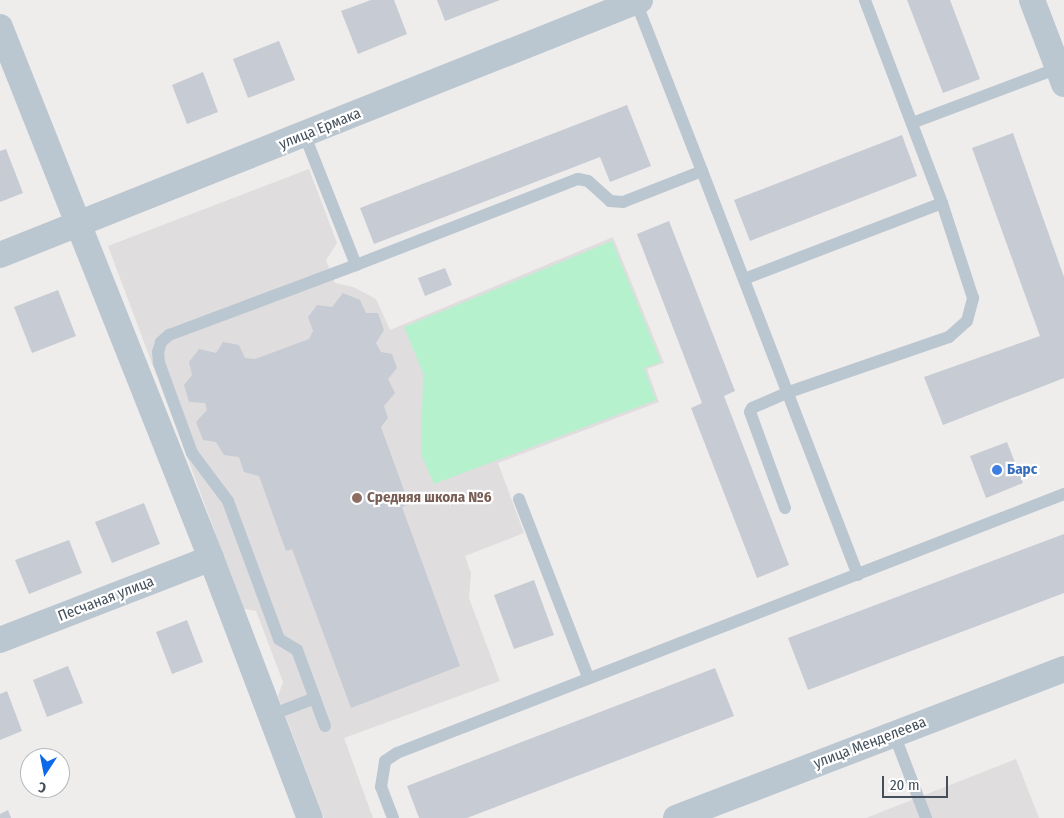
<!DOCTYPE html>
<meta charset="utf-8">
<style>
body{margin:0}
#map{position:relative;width:1064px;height:818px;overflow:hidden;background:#efecec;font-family:"Fira Sans Condensed",sans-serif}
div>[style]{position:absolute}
.education>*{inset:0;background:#e0ddde}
.green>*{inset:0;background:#b6f1ce}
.building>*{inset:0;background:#c7cbd3}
.lane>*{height:12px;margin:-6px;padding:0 6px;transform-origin:6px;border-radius:6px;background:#bbc7d0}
.street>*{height:26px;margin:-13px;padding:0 13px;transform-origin:13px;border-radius:13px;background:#bbc7d0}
.dots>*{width:14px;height:14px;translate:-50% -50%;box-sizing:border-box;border:2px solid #fff;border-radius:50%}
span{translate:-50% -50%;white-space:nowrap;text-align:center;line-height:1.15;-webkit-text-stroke:4.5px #fff;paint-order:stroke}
.street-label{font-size:15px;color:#434f5b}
.shop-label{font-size:15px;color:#366cbe;font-weight:700}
.left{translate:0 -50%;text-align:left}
.education-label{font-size:15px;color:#785e54;font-weight:700}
.north{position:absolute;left:20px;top:748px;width:50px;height:50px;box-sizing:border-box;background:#fff;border:1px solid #b4b9bd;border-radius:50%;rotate:191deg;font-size:14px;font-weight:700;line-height:20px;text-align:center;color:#434f5b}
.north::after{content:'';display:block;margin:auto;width:18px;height:22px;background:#0c69e9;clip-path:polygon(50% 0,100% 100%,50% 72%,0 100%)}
.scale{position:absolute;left:882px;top:776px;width:66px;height:22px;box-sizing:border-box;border:2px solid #434f5b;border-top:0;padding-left:6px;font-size:15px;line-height:18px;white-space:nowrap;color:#434f5b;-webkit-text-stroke:4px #fff;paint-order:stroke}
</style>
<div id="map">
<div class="education">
<i style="clip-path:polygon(309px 169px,337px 243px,326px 260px,335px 283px,353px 287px,376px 299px,390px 330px,613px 237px,664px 363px,647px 369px,659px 402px,498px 463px,524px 533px,465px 556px,471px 573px,469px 598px,500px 681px,344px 738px,373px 818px,324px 818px,278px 696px,283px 682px,256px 611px,244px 609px,108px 246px)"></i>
<i style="clip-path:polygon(1016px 759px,1039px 818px,866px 818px)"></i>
</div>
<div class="green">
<i style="clip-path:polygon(612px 241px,661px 362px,644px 368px,656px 400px,434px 484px,421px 454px,423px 373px,404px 327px)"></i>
</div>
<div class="building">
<i style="clip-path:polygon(371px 0,394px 0,407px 34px,358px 54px,341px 11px)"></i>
<i style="clip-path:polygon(437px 0,500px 0,445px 21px)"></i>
<i style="clip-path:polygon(907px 0,950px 0,980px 79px,943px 93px)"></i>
<i style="clip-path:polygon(279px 41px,295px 80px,248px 98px,233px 59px)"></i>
<i style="clip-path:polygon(203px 72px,218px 112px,187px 124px,172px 85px)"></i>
<i style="clip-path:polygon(627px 105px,651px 166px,610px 182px,600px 157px,374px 244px,360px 208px)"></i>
<i style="clip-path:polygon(1013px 133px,1064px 277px,1064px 378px,943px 425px,924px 377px,1040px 336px,972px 148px)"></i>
<i style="clip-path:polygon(902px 135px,917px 176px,750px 241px,734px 200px)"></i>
<i style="clip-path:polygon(6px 149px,23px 193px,0 202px,0 151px)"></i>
<i style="clip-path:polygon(669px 221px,735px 391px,724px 396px,789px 565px,757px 578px,691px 408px,702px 403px,637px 234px)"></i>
<i style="clip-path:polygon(445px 268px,452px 285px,425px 296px,418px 278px)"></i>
<i style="clip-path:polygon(58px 290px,76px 336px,32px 353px,14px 307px)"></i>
<i style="clip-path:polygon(343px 293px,360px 300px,366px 313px,378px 313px,384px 330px,376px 343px,381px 352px,392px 354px,397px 368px,388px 379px,395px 393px,384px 406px,388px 418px,381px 427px,409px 504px,402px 507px,460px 666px,351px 708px,292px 549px,286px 551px,259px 476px,244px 472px,239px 457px,224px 455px,216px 442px,203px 440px,196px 422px,207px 410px,205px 403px,189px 402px,184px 385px,192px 375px,189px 362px,199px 349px,216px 353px,223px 342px,239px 345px,245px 358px,255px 359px,309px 339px,313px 331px,308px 317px,317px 305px,332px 307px)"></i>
<i style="clip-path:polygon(1007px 442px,1023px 483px,986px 498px,970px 456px)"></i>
<i style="clip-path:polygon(144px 503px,160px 544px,112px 563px,95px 522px)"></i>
<i style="clip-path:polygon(1064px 534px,1064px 593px,808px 690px,788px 638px)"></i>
<i style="clip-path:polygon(69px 540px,82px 573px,29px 594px,15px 560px)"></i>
<i style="clip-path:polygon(534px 580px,554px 635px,514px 649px,494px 595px)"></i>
<i style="clip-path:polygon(187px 620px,203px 662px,172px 674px,156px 632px)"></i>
<i style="clip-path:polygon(68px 666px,83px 703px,47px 717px,33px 680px)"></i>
<i style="clip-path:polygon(715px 668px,734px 716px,467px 818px,419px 818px,407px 786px)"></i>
<i style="clip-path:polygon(7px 691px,22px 731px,0 740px,0 694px)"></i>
<i style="clip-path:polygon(8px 810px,11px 818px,0 818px,0 814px)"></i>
</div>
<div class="lane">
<i style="left:912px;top:123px;width:156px;rotate:-20.6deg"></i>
<i style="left:305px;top:136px;width:139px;rotate:68.4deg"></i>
<i style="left:356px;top:265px;width:238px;rotate:-21.2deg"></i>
<i style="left:578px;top:179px;width:10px;rotate:11deg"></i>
<i style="left:588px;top:181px;width:30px;rotate:42deg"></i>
<i style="left:610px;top:201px;width:13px;rotate:4deg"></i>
<i style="left:623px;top:202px;width:85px;rotate:-21.4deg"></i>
<i style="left:702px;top:171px;width:181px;rotate:-111.3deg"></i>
<i style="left:702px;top:171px;width:433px;rotate:68.9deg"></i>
<i style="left:744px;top:279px;width:212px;rotate:-21deg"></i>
<i style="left:519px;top:499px;width:191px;rotate:68.8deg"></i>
<i style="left:785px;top:508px;width:102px;rotate:-110deg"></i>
<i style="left:750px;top:412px;width:4px;rotate:-63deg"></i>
<i style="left:752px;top:408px;width:40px;rotate:-23.4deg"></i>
<i style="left:789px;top:392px;width:169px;rotate:-19deg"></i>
<i style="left:949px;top:337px;width:24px;rotate:-42deg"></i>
<i style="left:967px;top:321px;width:24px;rotate:-75deg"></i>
<i style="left:973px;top:298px;width:100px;rotate:-108.1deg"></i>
<i style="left:942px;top:203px;width:217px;rotate:-110.8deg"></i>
<i style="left:271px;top:715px;width:47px;rotate:-21.1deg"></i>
<i style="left:325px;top:726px;width:81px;rotate:-110.2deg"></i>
<i style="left:297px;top:650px;width:21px;rotate:-149deg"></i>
<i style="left:279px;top:639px;width:147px;rotate:-110.3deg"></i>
<i style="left:228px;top:501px;width:60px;rotate:-126.9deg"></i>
<i style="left:192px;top:453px;width:96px;rotate:-110.1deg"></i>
<i style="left:159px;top:363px;width:11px;rotate:-95deg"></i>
<i style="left:158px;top:352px;width:10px;rotate:-73deg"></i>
<i style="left:161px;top:342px;width:11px;rotate:-41deg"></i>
<i style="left:169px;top:335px;width:200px;rotate:-20.5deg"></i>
<i style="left:894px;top:734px;width:90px;rotate:69.1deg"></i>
<i style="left:393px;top:818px;width:33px;rotate:-111deg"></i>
<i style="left:381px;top:787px;width:26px;rotate:-81deg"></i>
<i style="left:385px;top:761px;width:14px;rotate:-34deg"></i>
<i style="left:397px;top:753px;width:716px;rotate:-21.22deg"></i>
</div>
<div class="street">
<i style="left:1032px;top:0;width:90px;rotate:69.1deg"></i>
<i style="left:0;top:27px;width:571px;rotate:68.33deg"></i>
<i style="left:211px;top:558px;width:278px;rotate:69.2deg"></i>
<i style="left:0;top:255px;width:689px;rotate:-21.72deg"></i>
<i style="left:0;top:640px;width:226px;rotate:-21.2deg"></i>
<i style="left:676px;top:818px;width:416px;rotate:-21deg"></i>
</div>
<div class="dots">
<i style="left:997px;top:470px;background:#3f7fe0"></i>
<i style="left:357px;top:498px;background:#8d6e63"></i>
</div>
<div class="street-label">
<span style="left:320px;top:129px;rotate:-22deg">улица Ермака</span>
<span style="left:106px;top:599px;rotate:-21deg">Песчаная улица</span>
<span style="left:870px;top:743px;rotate:-21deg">улица Менделеева</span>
</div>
<div class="shop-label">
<span class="left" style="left:1007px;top:470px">Барс</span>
</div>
<div class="education-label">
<span class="left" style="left:367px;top:498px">Средняя школа №6</span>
</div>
<div class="north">С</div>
<div class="scale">20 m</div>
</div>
